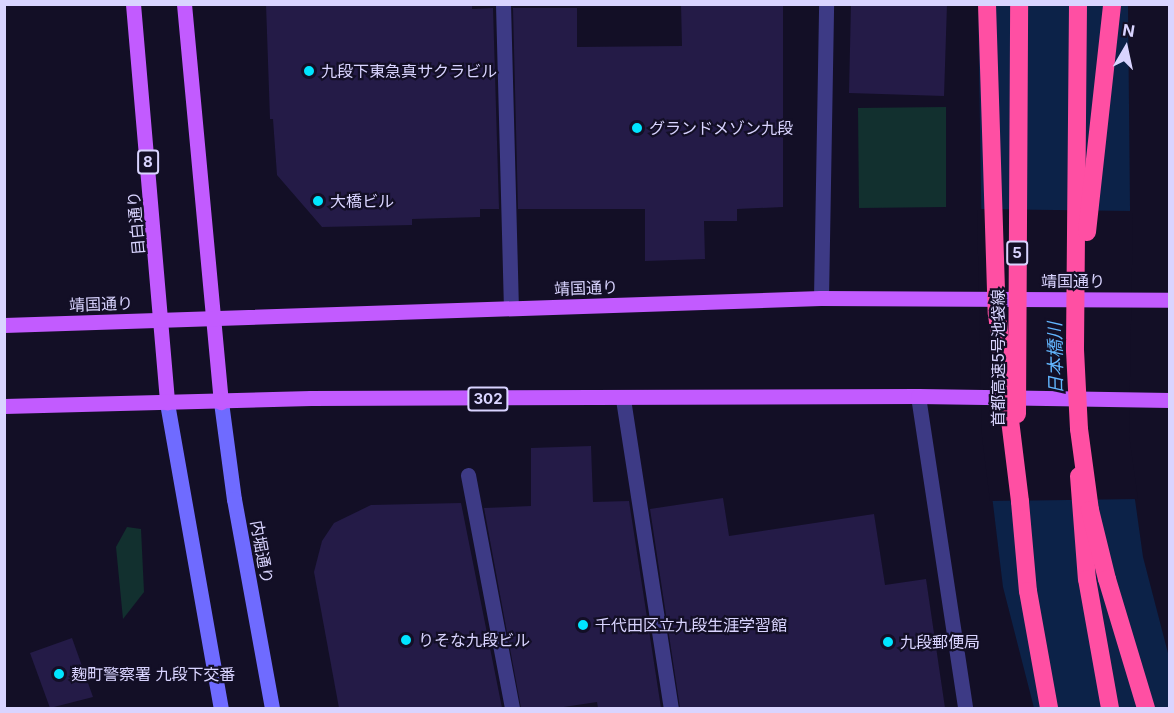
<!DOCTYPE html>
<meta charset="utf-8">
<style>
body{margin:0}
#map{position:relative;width:1174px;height:713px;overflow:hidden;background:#130f26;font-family:Inter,"Noto Sans JP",sans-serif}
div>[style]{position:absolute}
.green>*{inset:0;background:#12302f}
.water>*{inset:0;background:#0c2248}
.pier>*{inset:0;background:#130f26}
.building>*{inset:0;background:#241b47}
.service>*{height:15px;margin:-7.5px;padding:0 7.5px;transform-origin:7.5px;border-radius:7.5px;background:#3d3a85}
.minor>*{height:15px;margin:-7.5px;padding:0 7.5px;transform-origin:7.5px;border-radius:7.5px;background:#3d3a85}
.secondary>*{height:15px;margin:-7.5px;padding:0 7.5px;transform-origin:7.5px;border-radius:7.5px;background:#6f6bff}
.primary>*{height:15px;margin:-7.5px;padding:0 7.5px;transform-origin:7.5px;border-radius:7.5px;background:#c25bff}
.motorway>*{height:18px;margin:-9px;padding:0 9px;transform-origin:9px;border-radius:9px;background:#ff4fa3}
.motorway-bridge>*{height:18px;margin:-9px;padding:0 9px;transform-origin:9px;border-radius:9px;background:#ff4fa3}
.dots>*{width:16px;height:16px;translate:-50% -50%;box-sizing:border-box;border:3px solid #130f26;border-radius:50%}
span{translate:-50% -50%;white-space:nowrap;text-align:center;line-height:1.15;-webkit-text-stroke:4.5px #130f26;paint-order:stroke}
.shield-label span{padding:2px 4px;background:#130f26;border:2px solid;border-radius:4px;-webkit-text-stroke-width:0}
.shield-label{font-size:15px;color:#d9d4ff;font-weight:700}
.poi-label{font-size:16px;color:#d9d4ff}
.left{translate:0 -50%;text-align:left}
.street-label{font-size:16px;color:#d9d4ff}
.water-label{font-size:18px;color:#62b6ff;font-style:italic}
.frame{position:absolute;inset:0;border:6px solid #d9d4ff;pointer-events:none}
.north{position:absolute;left:1096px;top:18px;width:60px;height:60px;-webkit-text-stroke:4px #130f26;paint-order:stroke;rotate:9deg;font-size:16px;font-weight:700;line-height:24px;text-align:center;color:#d9d4ff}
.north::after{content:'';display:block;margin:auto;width:21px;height:27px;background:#d9d4ff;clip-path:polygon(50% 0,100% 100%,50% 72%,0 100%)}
</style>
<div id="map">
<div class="green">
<i style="clip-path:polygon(946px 107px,946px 207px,859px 208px,858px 108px)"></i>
<i style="clip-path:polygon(127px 527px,141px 529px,144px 592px,123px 619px,116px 547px)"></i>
</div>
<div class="water">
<i style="clip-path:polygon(978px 5px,1128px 5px,1130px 209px,1126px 435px,1143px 557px,1169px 657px,1169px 708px,1034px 708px,1003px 587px,985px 437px)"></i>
</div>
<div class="pier">
<i style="clip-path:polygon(977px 209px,1133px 211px,1129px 435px,1138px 499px,990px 501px,982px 437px)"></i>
</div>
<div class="building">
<i style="clip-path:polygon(266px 4px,472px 4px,472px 9px,493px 8px,499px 209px,480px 209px,480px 217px,412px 219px,412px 225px,322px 227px,277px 175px,273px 119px,270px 119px)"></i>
<i style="clip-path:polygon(681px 4px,783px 4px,783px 207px,737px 209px,737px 221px,704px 221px,705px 259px,645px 261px,645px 209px,518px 209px,513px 8px,577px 8px,577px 47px,682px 46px)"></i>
<i style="clip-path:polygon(851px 4px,947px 4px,944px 96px,849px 93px)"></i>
<i style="clip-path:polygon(591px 446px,593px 502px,629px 501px,661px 708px,598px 708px,597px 702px,557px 708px,521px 708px,484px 508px,531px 506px,531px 448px)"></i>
<i style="clip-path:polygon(723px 498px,729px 536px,874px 514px,885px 585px,926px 579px,945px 708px,680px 708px,650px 509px)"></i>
<i style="clip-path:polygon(461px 503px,502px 708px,339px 708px,314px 572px,322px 541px,334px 523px,371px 505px)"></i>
<i style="clip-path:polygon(72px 638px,93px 697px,50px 708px,30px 653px)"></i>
</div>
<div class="service">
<i style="left:623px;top:399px;width:313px;rotate:81.2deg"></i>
<i style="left:468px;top:475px;width:237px;rotate:79.3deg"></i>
</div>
<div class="minor">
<i style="left:503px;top:4px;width:304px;rotate:88.5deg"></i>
<i style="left:821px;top:298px;width:294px;rotate:-89deg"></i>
<i style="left:918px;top:396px;width:316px;rotate:81.4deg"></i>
</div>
<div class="secondary">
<i style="left:221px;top:402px;width:98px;rotate:82.4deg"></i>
<i style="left:234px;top:499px;width:212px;rotate:79.7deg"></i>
<i style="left:167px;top:403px;width:310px;rotate:80deg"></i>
</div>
<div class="primary">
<i style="left:133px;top:4px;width:400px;rotate:85.1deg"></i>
<i style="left:184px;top:4px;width:400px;rotate:84.7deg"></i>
<i style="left:4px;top:325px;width:817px;rotate:-1.89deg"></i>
<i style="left:821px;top:298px;width:349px;rotate:0.3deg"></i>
<i style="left:4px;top:406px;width:307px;rotate:-1.5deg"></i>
<i style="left:311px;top:398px;width:607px;rotate:-0.19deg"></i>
<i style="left:918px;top:396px;width:252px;rotate:0.9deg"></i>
</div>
<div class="motorway">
<i style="left:1079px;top:476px;width:103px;rotate:85.6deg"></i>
<i style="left:1087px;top:579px;width:131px;rotate:79.9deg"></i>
<i style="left:1020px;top:502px;width:89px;rotate:84.9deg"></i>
<i style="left:1028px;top:591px;width:119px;rotate:79.8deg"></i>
</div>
<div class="motorway-bridge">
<i style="left:987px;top:4px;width:310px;rotate:88.2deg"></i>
<i style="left:997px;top:314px;width:189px;rotate:83deg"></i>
<i style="left:1078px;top:4px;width:346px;rotate:90.5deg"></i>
<i style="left:1075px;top:350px;width:79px;rotate:87.1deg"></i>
<i style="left:1079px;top:429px;width:82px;rotate:82.3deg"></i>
<i style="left:1090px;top:510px;width:71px;rotate:76.2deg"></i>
<i style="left:1107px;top:579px;width:135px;rotate:73.2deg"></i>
<i style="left:1087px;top:232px;width:229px;rotate:-83.7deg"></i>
<i style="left:1017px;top:414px;width:410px;rotate:-89.7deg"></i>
</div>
<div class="dots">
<i style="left:309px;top:71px;background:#00e5ff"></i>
<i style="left:637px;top:128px;background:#00e5ff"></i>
<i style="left:318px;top:201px;background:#00e5ff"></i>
<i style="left:583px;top:625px;background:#00e5ff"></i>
<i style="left:406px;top:640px;background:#00e5ff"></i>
<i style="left:888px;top:642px;background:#00e5ff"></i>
<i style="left:59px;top:674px;background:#00e5ff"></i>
</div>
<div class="shield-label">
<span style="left:148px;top:162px">8</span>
<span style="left:1017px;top:253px">5</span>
<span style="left:488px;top:399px">302</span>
</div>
<div class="poi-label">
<span class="left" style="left:321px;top:71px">九段下東急真サクラビル</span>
<span class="left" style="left:649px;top:128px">グランドメゾン九段</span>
<span class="left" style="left:330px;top:201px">大橋ビル</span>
<span class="left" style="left:595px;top:625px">千代田区立九段生涯学習館</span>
<span class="left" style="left:418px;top:640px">りそな九段ビル</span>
<span class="left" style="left:900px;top:642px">九段郵便局</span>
<span class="left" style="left:71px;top:674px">麹町警察署 九段下交番</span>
</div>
<div class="street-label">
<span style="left:136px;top:223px;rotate:-95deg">目白通り</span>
<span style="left:1073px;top:281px">靖国通り</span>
<span style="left:586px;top:288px;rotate:-2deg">靖国通り</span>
<span style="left:101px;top:304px;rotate:-2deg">靖国通り</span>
<span style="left:998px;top:358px;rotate:-90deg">首都高速5号池袋線</span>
<span style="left:262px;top:552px;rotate:80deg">内堀通り</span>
</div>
<div class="water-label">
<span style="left:1056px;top:358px;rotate:-91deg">日本橋川</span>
</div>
<div class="frame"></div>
<div class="north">N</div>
</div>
